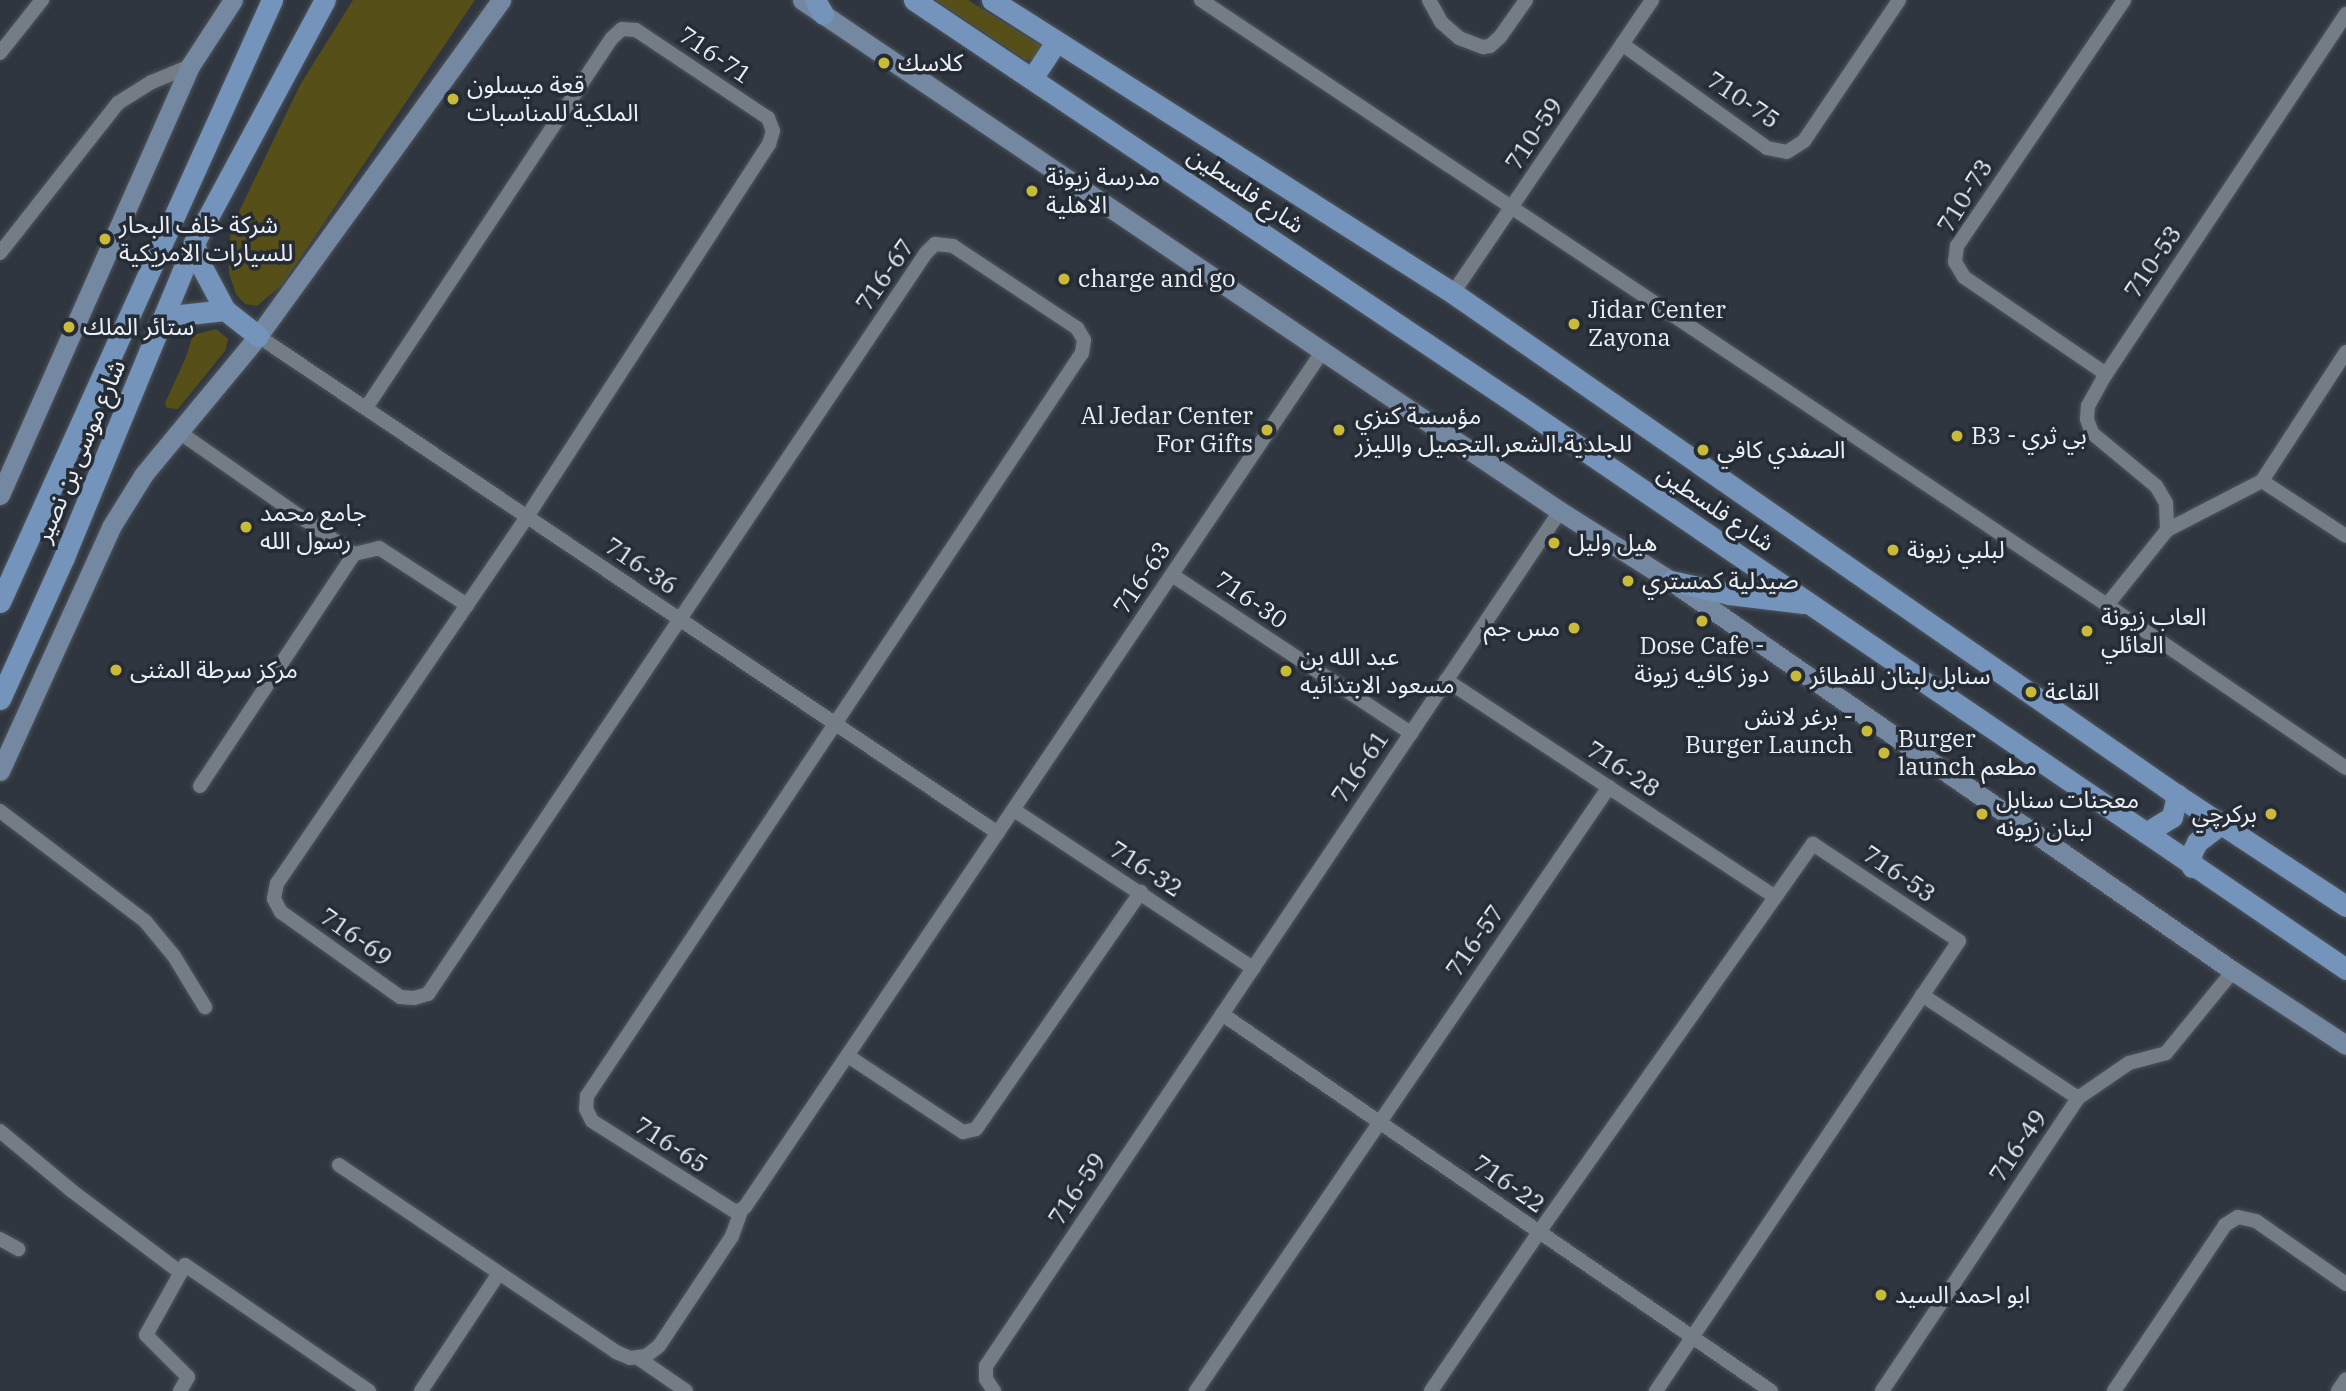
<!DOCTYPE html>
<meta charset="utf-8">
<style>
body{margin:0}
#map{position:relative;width:2346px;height:1391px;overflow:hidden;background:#2f363f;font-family:"IBM Plex Serif","Noto Sans Arabic",serif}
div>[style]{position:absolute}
.green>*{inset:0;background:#564f18}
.roads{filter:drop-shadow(0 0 2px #4e545c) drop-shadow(0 0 2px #4e545c)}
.street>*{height:14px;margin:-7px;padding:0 7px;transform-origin:7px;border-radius:7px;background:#747c86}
.secondary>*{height:19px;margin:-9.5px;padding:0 9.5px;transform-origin:9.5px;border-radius:9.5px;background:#7488a1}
.primary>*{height:21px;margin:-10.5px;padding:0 10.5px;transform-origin:10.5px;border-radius:10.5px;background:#7494bb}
.dots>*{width:19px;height:19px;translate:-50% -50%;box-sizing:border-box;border:4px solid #252c35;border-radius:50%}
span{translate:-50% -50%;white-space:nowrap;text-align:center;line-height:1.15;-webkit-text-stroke:7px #252c35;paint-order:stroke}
.street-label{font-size:24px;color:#eaeff4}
.poi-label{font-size:24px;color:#eaeff4}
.left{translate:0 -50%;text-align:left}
.right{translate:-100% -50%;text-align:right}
</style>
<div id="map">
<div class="green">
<i style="clip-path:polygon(353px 0,475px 0,282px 285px,257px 306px,245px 304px,236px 294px,229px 273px,228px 251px,232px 226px,300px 85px)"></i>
<i style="clip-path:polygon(935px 0,968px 0,1044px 47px,1033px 59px,1025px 60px)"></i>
<i style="clip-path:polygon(216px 329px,228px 339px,225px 351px,178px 409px,167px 408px,165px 403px,186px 357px,193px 335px)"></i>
</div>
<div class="roads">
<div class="street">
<i style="left:1201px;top:0;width:1089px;rotate:33.73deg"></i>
<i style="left:2107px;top:605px;width:289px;rotate:34.3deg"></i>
<i style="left:1429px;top:0;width:26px;rotate:61deg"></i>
<i style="left:1442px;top:23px;width:23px;rotate:41deg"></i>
<i style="left:1459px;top:38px;width:26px;rotate:21deg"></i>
<i style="left:1483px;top:47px;width:7px;rotate:-8deg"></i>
<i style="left:1490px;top:46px;width:13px;rotate:-42deg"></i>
<i style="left:1500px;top:37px;width:45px;rotate:-54.9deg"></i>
<i style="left:1622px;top:44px;width:178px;rotate:35.6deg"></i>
<i style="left:1767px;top:148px;width:20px;rotate:11deg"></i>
<i style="left:1787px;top:152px;width:20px;rotate:-33deg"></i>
<i style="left:1804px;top:141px;width:170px;rotate:-56deg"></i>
<i style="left:0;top:53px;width:68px;rotate:-51.6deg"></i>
<i style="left:0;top:253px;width:191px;rotate:-51.8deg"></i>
<i style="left:118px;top:103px;width:40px;rotate:-32deg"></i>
<i style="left:152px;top:82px;width:41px;rotate:-22.8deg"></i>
<i style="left:1453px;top:293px;width:354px;rotate:-55.8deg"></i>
<i style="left:258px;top:336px;width:891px;rotate:33.89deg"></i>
<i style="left:2346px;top:352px;width:154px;rotate:123.1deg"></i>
<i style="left:2262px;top:481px;width:100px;rotate:33.2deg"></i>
<i style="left:2106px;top:374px;width:172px;rotate:-145.7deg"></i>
<i style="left:1964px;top:277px;width:17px;rotate:-121deg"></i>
<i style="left:1955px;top:262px;width:16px;rotate:-83deg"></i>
<i style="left:1957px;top:246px;width:297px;rotate:-55.8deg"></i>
<i style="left:366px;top:408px;width:444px;rotate:-56.4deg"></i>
<i style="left:612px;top:38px;width:13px;rotate:-42deg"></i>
<i style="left:622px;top:29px;width:14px;rotate:4deg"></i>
<i style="left:636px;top:30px;width:159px;rotate:33.7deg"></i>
<i style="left:768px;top:118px;width:14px;rotate:69deg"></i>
<i style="left:773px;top:131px;width:14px;rotate:107deg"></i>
<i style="left:769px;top:144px;width:445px;rotate:123deg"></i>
<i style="left:527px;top:517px;width:443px;rotate:124.3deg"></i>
<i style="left:277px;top:883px;width:16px;rotate:101deg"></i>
<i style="left:274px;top:899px;width:15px;rotate:62deg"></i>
<i style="left:281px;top:912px;width:146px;rotate:35.5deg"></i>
<i style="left:400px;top:997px;width:14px;rotate:4deg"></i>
<i style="left:414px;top:998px;width:15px;rotate:-16deg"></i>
<i style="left:428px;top:994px;width:893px;rotate:-56.1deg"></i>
<i style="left:926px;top:253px;width:13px;rotate:-45deg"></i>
<i style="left:935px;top:244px;width:18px;rotate:6deg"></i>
<i style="left:953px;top:246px;width:149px;rotate:33.5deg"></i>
<i style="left:1077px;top:328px;width:14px;rotate:60deg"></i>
<i style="left:1084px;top:340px;width:13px;rotate:99deg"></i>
<i style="left:1082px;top:353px;width:893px;rotate:123.67deg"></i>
<i style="left:587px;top:1096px;width:13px;rotate:94deg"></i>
<i style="left:586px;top:1109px;width:13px;rotate:63deg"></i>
<i style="left:592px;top:1121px;width:170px;rotate:32.3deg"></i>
<i style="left:736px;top:1212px;width:10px;rotate:-29deg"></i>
<i style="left:745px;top:1207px;width:1035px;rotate:-55.99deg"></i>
<i style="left:179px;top:432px;width:213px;rotate:34.9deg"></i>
<i style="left:354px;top:554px;width:26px;rotate:-13deg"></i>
<i style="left:379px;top:548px;width:105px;rotate:32.9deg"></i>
<i style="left:2167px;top:530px;width:27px;rotate:-92deg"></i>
<i style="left:2166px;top:503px;width:20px;rotate:-120deg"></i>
<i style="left:2156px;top:486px;width:83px;rotate:-140.4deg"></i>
<i style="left:2092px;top:433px;width:15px;rotate:-110deg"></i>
<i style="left:2087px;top:419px;width:13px;rotate:-86deg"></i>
<i style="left:2088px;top:406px;width:37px;rotate:-61deg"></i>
<i style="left:2106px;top:374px;width:433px;rotate:-56.3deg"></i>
<i style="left:1172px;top:575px;width:287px;rotate:33.5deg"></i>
<i style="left:2107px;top:605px;width:96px;rotate:-51.3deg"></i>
<i style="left:2167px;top:530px;width:107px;rotate:-27.3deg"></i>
<i style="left:1446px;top:680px;width:393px;rotate:33.4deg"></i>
<i style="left:200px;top:786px;width:278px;rotate:-56.4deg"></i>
<i style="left:1014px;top:810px;width:287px;rotate:33.5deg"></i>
<i style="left:0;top:811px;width:182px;rotate:37.2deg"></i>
<i style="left:145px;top:921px;width:45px;rotate:50.4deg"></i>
<i style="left:174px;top:956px;width:60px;rotate:58.7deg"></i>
<i style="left:1922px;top:995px;width:187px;rotate:33.4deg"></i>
<i style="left:1222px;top:1014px;width:666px;rotate:34.48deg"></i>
<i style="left:848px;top:1056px;width:138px;rotate:33.5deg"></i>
<i style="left:963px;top:1132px;width:13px;rotate:-13deg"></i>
<i style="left:976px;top:1129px;width:289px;rotate:-55.2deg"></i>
<i style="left:0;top:1131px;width:94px;rotate:39.8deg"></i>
<i style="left:72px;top:1191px;width:135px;rotate:36.9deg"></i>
<i style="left:339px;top:1165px;width:334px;rotate:34deg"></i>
<i style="left:616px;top:1352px;width:15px;rotate:23deg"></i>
<i style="left:630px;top:1358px;width:16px;rotate:-7deg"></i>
<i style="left:646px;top:1356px;width:16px;rotate:-38deg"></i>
<i style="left:659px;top:1346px;width:132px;rotate:-56.4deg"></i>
<i style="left:732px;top:1236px;width:27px;rotate:-70deg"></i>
<i style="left:0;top:1239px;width:21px;rotate:29deg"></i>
<i style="left:638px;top:1358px;width:58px;rotate:34.5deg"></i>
<i style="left:180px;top:1391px;width:16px;rotate:-60deg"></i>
<i style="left:188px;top:1377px;width:59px;rotate:-135deg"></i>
<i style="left:146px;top:1335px;width:80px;rotate:-60.9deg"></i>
<i style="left:185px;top:1265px;width:223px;rotate:34.4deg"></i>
<i style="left:421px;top:1391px;width:141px;rotate:-56.5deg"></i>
<i style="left:994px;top:1391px;width:14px;rotate:-124deg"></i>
<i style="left:986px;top:1379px;width:13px;rotate:-90deg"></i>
<i style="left:986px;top:1366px;width:1030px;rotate:-56.12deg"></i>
<i style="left:1196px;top:1391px;width:732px;rotate:-55.64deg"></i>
<i style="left:1431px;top:1391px;width:192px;rotate:-55.8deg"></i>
<i style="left:1539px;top:1232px;width:475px;rotate:-54.8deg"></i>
<i style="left:1813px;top:844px;width:175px;rotate:33.6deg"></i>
<i style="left:1959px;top:941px;width:543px;rotate:123.95deg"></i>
<i style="left:1882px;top:1391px;width:353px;rotate:-56.2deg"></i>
<i style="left:2078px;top:1098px;width:62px;rotate:-34.5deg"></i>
<i style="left:2129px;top:1063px;width:38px;rotate:-15deg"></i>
<i style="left:2166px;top:1053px;width:106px;rotate:-50.7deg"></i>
<i style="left:2114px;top:1391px;width:200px;rotate:-56.2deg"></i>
<i style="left:2225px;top:1225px;width:15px;rotate:-32deg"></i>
<i style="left:2238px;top:1217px;width:18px;rotate:13deg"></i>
<i style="left:2256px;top:1221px;width:110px;rotate:35deg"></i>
<i style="left:2338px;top:1391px;width:14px;rotate:-56deg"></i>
</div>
<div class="secondary">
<i style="left:802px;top:0;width:914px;rotate:33.99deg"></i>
<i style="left:1560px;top:511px;width:131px;rotate:32.2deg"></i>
<i style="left:1671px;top:581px;width:684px;rotate:34.76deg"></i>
<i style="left:2233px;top:971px;width:135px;rotate:33.2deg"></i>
<i style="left:0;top:495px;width:469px;rotate:-66.1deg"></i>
<i style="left:190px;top:66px;width:79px;rotate:-56.9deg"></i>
<i style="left:0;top:771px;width:268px;rotate:-65.5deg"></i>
<i style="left:111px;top:527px;width:62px;rotate:-58.1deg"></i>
<i style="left:144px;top:474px;width:179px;rotate:-50.4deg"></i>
<i style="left:258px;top:336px;width:415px;rotate:-54.1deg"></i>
</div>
<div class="primary">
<i style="left:815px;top:0;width:16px;rotate:60deg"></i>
<i style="left:914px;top:0;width:727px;rotate:33.84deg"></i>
<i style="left:1518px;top:405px;width:1002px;rotate:34.26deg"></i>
<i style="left:992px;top:0;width:546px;rotate:32.44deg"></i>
<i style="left:1453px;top:293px;width:881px;rotate:34.74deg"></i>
<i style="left:2177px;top:795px;width:202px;rotate:33.3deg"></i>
<i style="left:1033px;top:77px;width:42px;rotate:-56.7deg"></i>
<i style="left:194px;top:243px;width:25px;rotate:72deg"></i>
<i style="left:202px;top:267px;width:49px;rotate:61.9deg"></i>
<i style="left:225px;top:310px;width:42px;rotate:38.2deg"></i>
<i style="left:161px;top:324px;width:21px;rotate:-25deg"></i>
<i style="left:180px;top:315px;width:45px;rotate:-6.3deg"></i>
<i style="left:1671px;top:581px;width:59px;rotate:12.6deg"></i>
<i style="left:1729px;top:594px;width:75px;rotate:6.9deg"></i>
<i style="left:0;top:602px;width:661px;rotate:-65.69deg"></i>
<i style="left:0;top:699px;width:156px;rotate:-65.7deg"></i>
<i style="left:64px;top:557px;width:340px;rotate:-67.5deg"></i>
<i style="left:194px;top:243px;width:276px;rotate:-61.7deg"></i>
<i style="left:2146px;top:833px;width:31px;rotate:-32deg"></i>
<i style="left:2172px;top:817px;width:23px;rotate:-77deg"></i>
<i style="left:2192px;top:867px;width:13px;rotate:-94deg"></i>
<i style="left:2191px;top:854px;width:13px;rotate:-63deg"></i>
<i style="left:2197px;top:842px;width:30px;rotate:-37deg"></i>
</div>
</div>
<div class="dots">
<i style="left:884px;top:63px;background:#caba3a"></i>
<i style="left:453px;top:99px;background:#caba3a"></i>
<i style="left:1032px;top:191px;background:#caba3a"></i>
<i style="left:105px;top:239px;background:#caba3a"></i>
<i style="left:1064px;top:279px;background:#caba3a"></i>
<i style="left:1574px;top:324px;background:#caba3a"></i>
<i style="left:69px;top:327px;background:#caba3a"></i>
<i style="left:1267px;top:430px;background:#caba3a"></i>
<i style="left:1339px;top:430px;background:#caba3a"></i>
<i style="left:1957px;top:436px;background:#caba3a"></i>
<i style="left:1703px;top:450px;background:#caba3a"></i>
<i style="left:246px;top:527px;background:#caba3a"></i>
<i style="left:1554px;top:543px;background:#caba3a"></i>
<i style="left:1893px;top:550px;background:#caba3a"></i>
<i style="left:1628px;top:581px;background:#caba3a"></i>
<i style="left:1702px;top:621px;background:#caba3a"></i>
<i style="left:1574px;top:628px;background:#caba3a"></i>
<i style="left:2087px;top:631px;background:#caba3a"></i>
<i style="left:116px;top:670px;background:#caba3a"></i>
<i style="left:1286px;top:671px;background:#caba3a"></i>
<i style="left:1796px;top:676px;background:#caba3a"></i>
<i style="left:2031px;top:692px;background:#caba3a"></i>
<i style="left:1867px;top:731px;background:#caba3a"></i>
<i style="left:1884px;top:753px;background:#caba3a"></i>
<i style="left:1982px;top:814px;background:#caba3a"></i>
<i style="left:2271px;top:814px;background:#caba3a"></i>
<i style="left:1881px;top:1295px;background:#caba3a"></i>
</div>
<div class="street-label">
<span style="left:715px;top:55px;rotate:34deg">716-71</span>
<span style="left:1743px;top:100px;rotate:34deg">710-75</span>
<span style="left:1534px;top:134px;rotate:-56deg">710-59</span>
<span style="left:1246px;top:190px;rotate:34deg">شارع فلسطين</span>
<span style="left:1965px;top:196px;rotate:-58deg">710-73</span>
<span style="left:2153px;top:262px;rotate:-56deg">710-53</span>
<span style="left:885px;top:275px;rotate:-55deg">716-67</span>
<span style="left:80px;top:451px;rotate:-67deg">شارع موسى بن نصير</span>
<span style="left:1716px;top:508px;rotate:34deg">شارع فلسطين</span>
<span style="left:641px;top:566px;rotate:34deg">716-36</span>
<span style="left:1142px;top:578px;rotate:-56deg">716-63</span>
<span style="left:1251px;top:600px;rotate:34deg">716-30</span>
<span style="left:1360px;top:767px;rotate:-56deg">716-61</span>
<span style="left:1623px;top:769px;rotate:33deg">716-28</span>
<span style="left:1146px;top:869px;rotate:33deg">716-32</span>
<span style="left:1899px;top:874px;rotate:34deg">716-53</span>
<span style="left:356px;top:937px;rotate:35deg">716-69</span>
<span style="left:1475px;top:941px;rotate:-55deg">716-57</span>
<span style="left:671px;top:1145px;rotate:33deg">716-65</span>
<span style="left:2018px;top:1146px;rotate:-56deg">716-49</span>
<span style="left:1509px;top:1184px;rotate:35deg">716-22</span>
<span style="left:1077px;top:1189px;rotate:-56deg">716-59</span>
</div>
<div class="poi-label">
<span class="left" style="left:898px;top:63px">كلاسك</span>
<span class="left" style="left:467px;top:99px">قعة ميسلون<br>الملكية للمناسبات</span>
<span class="left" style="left:1046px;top:191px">مدرسة زيونة<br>الاهلية</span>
<span class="left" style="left:119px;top:239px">شركة خلف البحار<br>للسيارات الامريكية</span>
<span class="left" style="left:1078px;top:279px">charge and go</span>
<span class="left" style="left:1588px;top:324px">Jidar Center<br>Zayona</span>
<span class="left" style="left:83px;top:327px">ستائر الملك</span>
<span class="right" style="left:1253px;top:430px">Al Jedar Center<br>For Gifts</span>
<span class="left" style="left:1355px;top:430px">مؤسسة كنزي<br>للجلدية،الشعر،التجميل والليزر</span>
<span class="left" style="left:1971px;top:436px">B3 - بي ثري</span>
<span class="left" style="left:1717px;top:450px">الصفدي كافي</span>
<span class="left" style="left:260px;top:527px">جامع محمد<br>رسول الله</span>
<span class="left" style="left:1568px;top:543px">هيل وليل</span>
<span class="left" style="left:1907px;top:550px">لبلبي زيونة</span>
<span class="left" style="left:1642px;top:581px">صيدلية كمستري</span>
<span class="left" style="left:2101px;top:631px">العاب زيونة<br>العائلي</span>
<span class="right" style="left:1560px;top:628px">مس جم</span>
<span style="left:1702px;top:660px">Dose Cafe -<br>دوز كافيه زيونة</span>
<span class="left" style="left:1300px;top:671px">عبد الله بن<br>مسعود الابتدائيه</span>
<span class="left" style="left:130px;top:670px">مركز سرطة المثنى</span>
<span class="left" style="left:1810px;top:676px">سنابل لبنان للفطائر</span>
<span class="left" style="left:2045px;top:692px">القاعة</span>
<span class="right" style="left:1853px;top:731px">برغر لانش -<br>Burger Launch</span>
<span class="left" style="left:1898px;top:753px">Burger<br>launch مطعم</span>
<span class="left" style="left:1996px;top:814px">معجنات سنابل<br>لبنان زيونه</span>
<span class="right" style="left:2257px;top:814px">بركرچي</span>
<span class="left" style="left:1895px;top:1295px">ابو احمد السيد</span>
</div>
</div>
